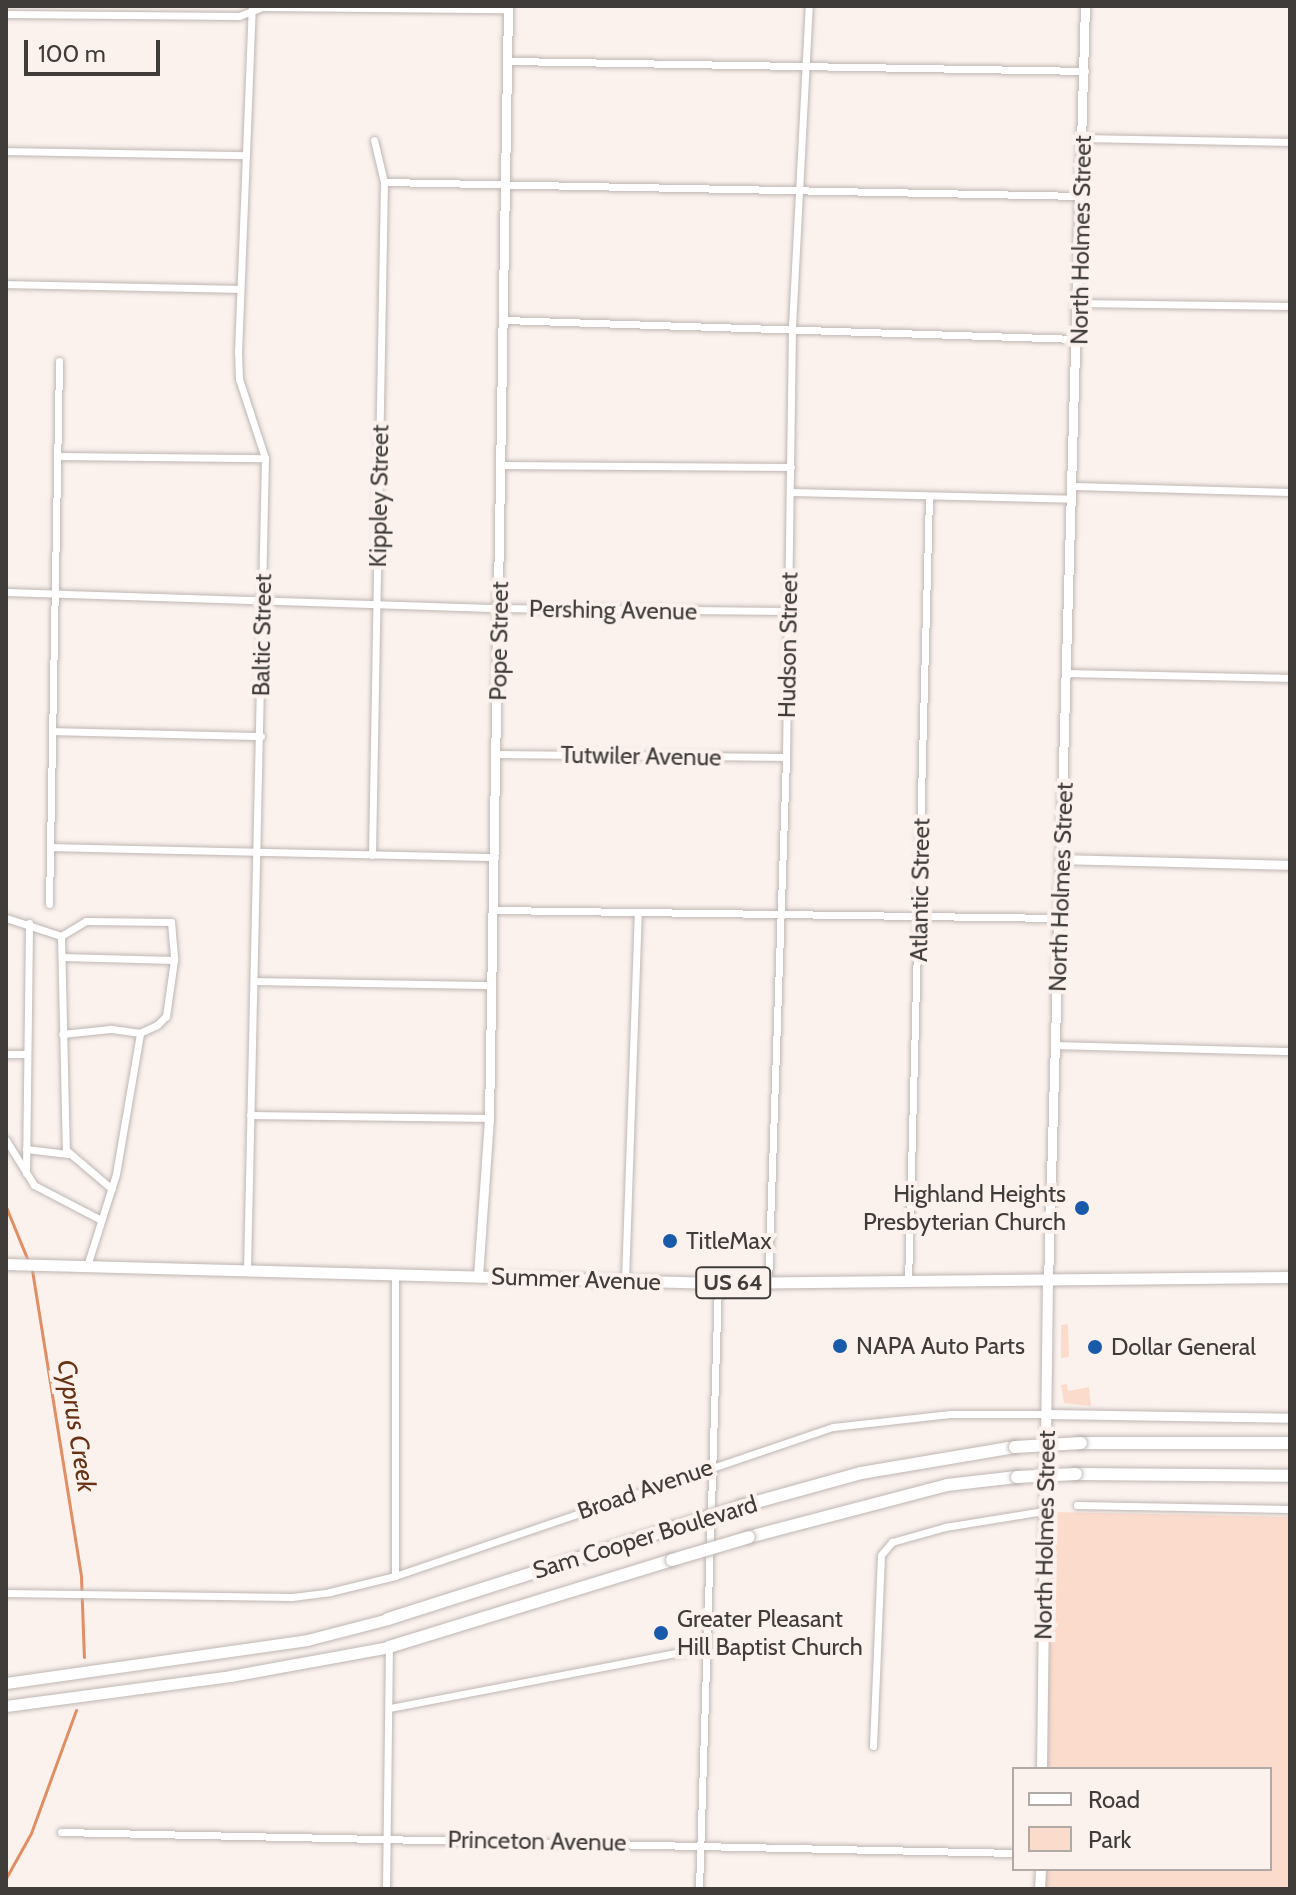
<!DOCTYPE html>
<style>
body{margin:0}
#map{position:relative;width:1296px;height:1895px;overflow:hidden;background:#fbf2ee;font-family:Cabin,sans-serif}
div>[style]{position:absolute}
.green>*{inset:0;background:#fbdbcc}
.stream>*{height:3px;margin:-1.5px;padding:0 1.5px;transform-origin:1.5px;border-radius:1.5px;background:#e18e65}
.roads{filter:drop-shadow(0 0 2px #beb6b2) drop-shadow(0 0 2px #beb6b2)}
.minor>*{height:7px;margin:-3.5px;padding:0 3.5px;transform-origin:3.5px;border-radius:3.5px;background:#fff}
.tertiary>*{height:9px;margin:-4.5px;padding:0 4.5px;transform-origin:4.5px;border-radius:4.5px;background:#fff}
.secondary>*{height:10px;margin:-5px;padding:0 5px;transform-origin:5px;border-radius:5px;background:#fff}
.primary>*{height:11px;margin:-5.5px;padding:0 5.5px;transform-origin:5.5px;border-radius:5.5px;background:#fff}
.motorway>*{height:12px;margin:-6px;padding:0 6px;transform-origin:6px;border-radius:6px;background:#fff}
.bridges{filter:drop-shadow(0 0 2px #beb6b2) drop-shadow(0 0 2px #beb6b2)}
.motorway-bridge>*{height:12px;margin:-6px;padding:0 6px;transform-origin:6px;border-radius:6px;background:#fff}
.dots>*{width:22px;height:22px;translate:-50% -50%;box-sizing:border-box;border:4px solid #fbf2ee;border-radius:50%}
span{translate:-50% -50%;white-space:nowrap;text-align:center;line-height:1.15;-webkit-text-stroke:8px #fbf2ee;paint-order:stroke}
.shield-label span{padding:2px 6px;background:#fbf2ee;border:2px solid;border-radius:6px;-webkit-text-stroke-width:0}
.shield-label{font-size:22px;color:#3f3c3a;font-weight:700}
.street-label{font-size:24px;color:#3f3c3a}
.poi-label{font-size:24px;color:#3f3c3a}
.right{translate:-100% -50%;text-align:right}
.left{translate:0 -50%;text-align:left}
.water-label{font-size:26px;color:#683215;font-style:italic}
.frame{position:absolute;inset:0;border:8px solid #3f3c3a;pointer-events:none}
.legend{position:absolute;left:1012px;top:1767px;width:260px;height:104px;box-sizing:border-box;background:#fbf2ee;border:2px solid #b0a9a6;margin:0;padding:10px 14px;list-style:none;font-size:24px;color:#3f3c3a}
.legend li{display:flex;align-items:center;gap:16px;height:40px}
.legend b{width:40px;border:2px solid #b0a9a6}
.scale{position:absolute;left:24px;top:40px;width:136px;height:36px;box-sizing:border-box;border:4px solid #3f3c3a;border-top:0;padding-left:10px;font-size:24px;line-height:28px;white-space:nowrap;color:#3f3c3a;-webkit-text-stroke:6px #fbf2ee;paint-order:stroke}
</style>
<div id="map">
<div class="green">
<i style="clip-path:polygon(1068px 1324px,1069px 1357px,1061px 1358px,1061px 1325px)"></i>
<i style="clip-path:polygon(1067px 1384px,1068px 1391px,1089px 1387px,1091px 1406px,1064px 1403px,1061px 1385px)"></i>
<i style="clip-path:polygon(1054px 1512px,1290px 1517px,1290px 1889px,1044px 1889px,1044px 1869px,1270px 1869px,1270px 1769px,1046px 1769px)"></i>
</div>
<div class="stream">
<i style="left:6px;top:1207px;width:61px;rotate:67.7deg"></i>
<i style="left:32px;top:1270px;width:311px;rotate:80.9deg"></i>
<i style="left:81px;top:1577px;width:80px;rotate:87.9deg"></i>
<i style="left:6px;top:1878px;width:51px;rotate:-60.9deg"></i>
<i style="left:31px;top:1833px;width:131px;rotate:-69.9deg"></i>
</div>
<div class="roads">
<div class="minor">
<i style="left:6px;top:14px;width:233px;rotate:0.5deg"></i>
<i style="left:239px;top:16px;width:25px;rotate:-21deg"></i>
<i style="left:262px;top:7px;width:246px;rotate:0.5deg"></i>
<i style="left:509px;top:61px;width:576px;rotate:0.99deg"></i>
<i style="left:1084px;top:138px;width:206px;rotate:1.1deg"></i>
<i style="left:6px;top:151px;width:239px;rotate:1deg"></i>
<i style="left:384px;top:182px;width:697px;rotate:1.15deg"></i>
<i style="left:6px;top:284px;width:233px;rotate:1.2deg"></i>
<i style="left:1080px;top:303px;width:210px;rotate:0.8deg"></i>
<i style="left:504px;top:320px;width:574px;rotate:1.9deg"></i>
<i style="left:57px;top:456px;width:208px;rotate:0.6deg"></i>
<i style="left:502px;top:465px;width:289px;rotate:0.4deg"></i>
<i style="left:1074px;top:486px;width:216px;rotate:1.6deg"></i>
<i style="left:791px;top:492px;width:281px;rotate:1.4deg"></i>
<i style="left:6px;top:592px;width:493px;rotate:1.9deg"></i>
<i style="left:499px;top:608px;width:289px;rotate:0.6deg"></i>
<i style="left:1069px;top:673px;width:221px;rotate:1.3deg"></i>
<i style="left:52px;top:731px;width:209px;rotate:1.4deg"></i>
<i style="left:497px;top:754px;width:289px;rotate:0.6deg"></i>
<i style="left:50px;top:847px;width:445px;rotate:1.3deg"></i>
<i style="left:372px;top:855px;width:673px;rotate:-88.98deg"></i>
<i style="left:384px;top:182px;width:43px;rotate:-103.4deg"></i>
<i style="left:49px;top:904px;width:543px;rotate:-88.94deg"></i>
<i style="left:494px;top:910px;width:566px;rotate:0.81deg"></i>
<i style="left:6px;top:918px;width:58px;rotate:18.1deg"></i>
<i style="left:61px;top:936px;width:214px;rotate:88.7deg"></i>
<i style="left:66px;top:1150px;width:60px;rotate:40.3deg"></i>
<i style="left:61px;top:936px;width:29px;rotate:-31deg"></i>
<i style="left:86px;top:921px;width:85px;rotate:0.7deg"></i>
<i style="left:171px;top:922px;width:38px;rotate:85deg"></i>
<i style="left:62px;top:957px;width:112px;rotate:1.5deg"></i>
<i style="left:174px;top:960px;width:57px;rotate:98.1deg"></i>
<i style="left:166px;top:1016px;width:13px;rotate:135deg"></i>
<i style="left:157px;top:1025px;width:19px;rotate:155deg"></i>
<i style="left:140px;top:1033px;width:30px;rotate:-172deg"></i>
<i style="left:110px;top:1029px;width:48px;rotate:174.1deg"></i>
<i style="left:255px;top:981px;width:237px;rotate:1deg"></i>
<i style="left:1056px;top:1045px;width:234px;rotate:1.5deg"></i>
<i style="left:6px;top:1054px;width:21px"></i>
<i style="left:250px;top:1115px;width:239px;rotate:0.7deg"></i>
<i style="left:6px;top:1140px;width:53px;rotate:58.1deg"></i>
<i style="left:34px;top:1185px;width:76px;rotate:27.6deg"></i>
<i style="left:26px;top:1149px;width:42px;rotate:6.8deg"></i>
<i style="left:26px;top:1173px;width:250px;rotate:-89.3deg"></i>
<i style="left:87px;top:1266px;width:96px;rotate:-72.5deg"></i>
<i style="left:116px;top:1174px;width:143px;rotate:-80.3deg"></i>
<i style="left:247px;top:1270px;width:812px;rotate:-88.73deg"></i>
<i style="left:265px;top:458px;width:83px;rotate:-108.2deg"></i>
<i style="left:239px;top:379px;width:27px;rotate:-92deg"></i>
<i style="left:238px;top:352px;width:346px;rotate:-87.7deg"></i>
<i style="left:625px;top:1280px;width:368px;rotate:-88deg"></i>
<i style="left:908px;top:1283px;width:787px;rotate:-88.47deg"></i>
<i style="left:768px;top:1284px;width:527px;rotate:-88.04deg"></i>
<i style="left:786px;top:757px;width:431px;rotate:-89.2deg"></i>
<i style="left:792px;top:326px;width:320px;rotate:-87deg"></i>
<i style="left:1077px;top:1505px;width:213px;rotate:1.1deg"></i>
<i style="left:395px;top:1576px;width:302px;rotate:-90deg"></i>
<i style="left:6px;top:1593px;width:286px;rotate:0.8deg"></i>
<i style="left:292px;top:1597px;width:38px;rotate:-7deg"></i>
<i style="left:330px;top:1592px;width:67px;rotate:-13.8deg"></i>
<i style="left:395px;top:1576px;width:463px;rotate:-18.8deg"></i>
<i style="left:833px;top:1427px;width:118px;rotate:-6.3deg"></i>
<i style="left:950px;top:1414px;width:97px"></i>
<i style="left:390px;top:1708px;width:322px;rotate:-10.9deg"></i>
<i style="left:873px;top:1746px;width:191px;rotate:-87.6deg"></i>
<i style="left:881px;top:1555px;width:17px;rotate:-50deg"></i>
<i style="left:892px;top:1542px;width:55px;rotate:-15.8deg"></i>
<i style="left:945px;top:1527px;width:100px;rotate:-9.2deg"></i>
<i style="left:61px;top:1832px;width:953px;rotate:1.26deg"></i>
<i style="left:386px;top:1889px;width:242px;rotate:-89.3deg"></i>
<i style="left:699px;top:1889px;width:606px;rotate:-88.2deg"></i>
</div>
<div class="tertiary">
<i style="left:1062px;top:859px;width:228px;rotate:1.5deg"></i>
<i style="left:478px;top:1276px;width:158px;rotate:-86deg"></i>
<i style="left:489px;top:1118px;width:1112px;rotate:-89.02deg"></i>
<i style="left:1048px;top:1282px;width:1277px;rotate:-88.34deg"></i>
<i style="left:1047px;top:1414px;width:243px;rotate:0.9deg"></i>
</div>
<div class="secondary">
<i style="left:1042px;top:1769px;width:487px;rotate:-89.3deg"></i>
<i style="left:1040px;top:1889px;width:20px;rotate:-87deg"></i>
</div>
<div class="primary">
<i style="left:6px;top:1264px;width:712px;rotate:1.53deg"></i>
<i style="left:718px;top:1283px;width:572px;rotate:-0.6deg"></i>
<i style="left:6px;top:1683px;width:304px;rotate:-8.1deg"></i>
<i style="left:307px;top:1640px;width:84px;rotate:-14.5deg"></i>
<i style="left:6px;top:1706px;width:226px;rotate:-7.6deg"></i>
<i style="left:230px;top:1676px;width:162px;rotate:-10.3deg"></i>
</div>
<div class="motorway">
<i style="left:1081px;top:1443px;width:209px"></i>
<i style="left:1076px;top:1474px;width:214px;rotate:0.5deg"></i>
<i style="left:742px;top:1506px;width:123px;rotate:-15.5deg"></i>
<i style="left:861px;top:1473px;width:156px;rotate:-9.6deg"></i>
<i style="left:749px;top:1537px;width:205px;rotate:-14.7deg"></i>
<i style="left:947px;top:1485px;width:70px;rotate:-6.5deg"></i>
<i style="left:388px;top:1619px;width:299px;rotate:-17.7deg"></i>
<i style="left:389px;top:1647px;width:296px;rotate:-17.1deg"></i>
</div>
</div>
<div class="bridges">
<div class="motorway-bridge">
<i style="left:1015px;top:1447px;width:66px;rotate:-3.5deg"></i>
<i style="left:1017px;top:1477px;width:59px;rotate:-2.9deg"></i>
<i style="left:673px;top:1528px;width:72px;rotate:-17.7deg"></i>
<i style="left:672px;top:1560px;width:80px;rotate:-16.6deg"></i>
</div>
</div>
<div class="dots">
<i style="left:1082px;top:1208px;background:#1a5aab"></i>
<i style="left:670px;top:1241px;background:#1a5aab"></i>
<i style="left:840px;top:1346px;background:#1a5aab"></i>
<i style="left:1095px;top:1347px;background:#1a5aab"></i>
<i style="left:661px;top:1633px;background:#1a5aab"></i>
</div>
<div class="shield-label">
<span style="left:733px;top:1283px">US 64</span>
</div>
<div class="street-label">
<span style="left:1081px;top:240px;rotate:-89deg">North Holmes Street</span>
<span style="left:379px;top:496px;rotate:-89deg">Kippley Street</span>
<span style="left:613px;top:610px;rotate:1deg">Pershing Avenue</span>
<span style="left:262px;top:635px;rotate:-89deg">Baltic Street</span>
<span style="left:499px;top:641px;rotate:-89deg">Pope Street</span>
<span style="left:788px;top:645px;rotate:-89deg">Hudson Street</span>
<span style="left:641px;top:756px;rotate:1deg">Tutwiler Avenue</span>
<span style="left:1061px;top:887px;rotate:-88deg">North Holmes Street</span>
<span style="left:920px;top:890px;rotate:-89deg">Atlantic Street</span>
<span style="left:576px;top:1279px;rotate:2deg">Summer Avenue</span>
<span style="left:645px;top:1489px;rotate:-19deg">Broad Avenue</span>
<span style="left:1045px;top:1535px;rotate:-89deg">North Holmes Street</span>
<span style="left:645px;top:1537px;rotate:-17deg">Sam Cooper Boulevard</span>
<span style="left:537px;top:1841px;rotate:1deg">Princeton Avenue</span>
</div>
<div class="poi-label">
<span class="right" style="left:1066px;top:1208px">Highland Heights<br>Presbyterian Church</span>
<span class="left" style="left:686px;top:1241px">TitleMax</span>
<span class="left" style="left:856px;top:1346px">NAPA Auto Parts</span>
<span class="left" style="left:1111px;top:1347px">Dollar General</span>
<span class="left" style="left:677px;top:1633px">Greater Pleasant<br>Hill Baptist Church</span>
</div>
<div class="water-label">
<span style="left:76px;top:1426px;rotate:81deg">Cyprus Creek</span>
</div>
<div class="frame"></div>
<ul class="legend">
<li><b style="height:10px;background:#fff"></b>Road</li>
<li><b style="height:22px;background:#fbdbcc"></b>Park</li>
</ul>
<div class="scale">100 m</div>
</div>
